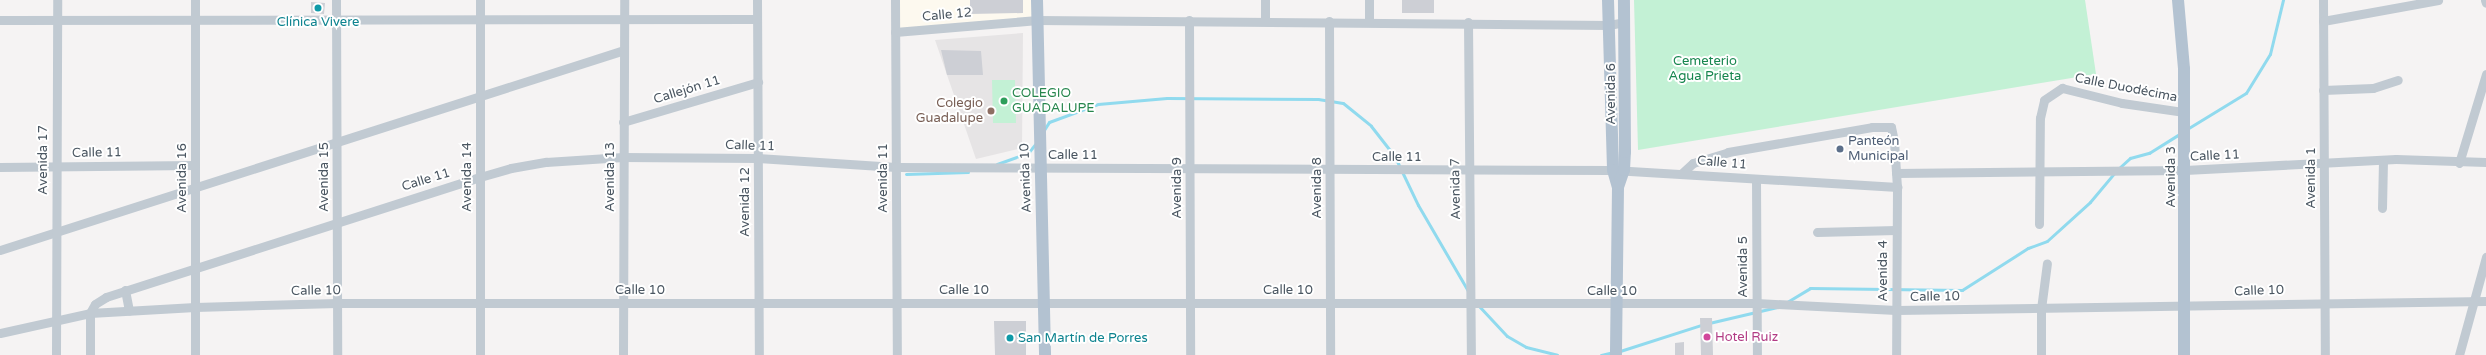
<!DOCTYPE html>
<meta charset="utf-8">
<style>
body{margin:0}
#map{position:relative;width:2486px;height:355px;overflow:hidden;background:#f5f3f3;font-family:"Varela Round",sans-serif}
div>[style]{position:absolute}
.commercial>*{inset:0;background:#fdf9ef}
.education>*{inset:0;background:#e6e4e5}
.green>*{inset:0;background:#c3f1d5}
.stream>*{height:3px;margin:-1.5px;padding:0 1.5px;transform-origin:1.5px;border-radius:1.5px;background:#90daee}
.building>*{inset:0;background:#cdcfd5}
.minor>*{height:9px;margin:-4.5px;padding:0 4.5px;transform-origin:4.5px;border-radius:4.5px;background:#c1cad2}
.major>*{height:12px;margin:-6px;padding:0 6px;transform-origin:6px;border-radius:6px;background:#b3c2d1}
.dots>*{width:11px;height:11px;translate:-50% -50%;box-sizing:border-box;border:2px solid #fff;border-radius:50%}
span{translate:-50% -50%;white-space:nowrap;text-align:center;line-height:1.15;-webkit-text-stroke:4px #fff;paint-order:stroke}
.street-label{font-size:13px;color:#4a5661}
.culture-label{font-size:13px;color:#0d838f}
.left{translate:0 -50%;text-align:left}
.park-label{font-size:13px;color:#17864f}
.leisure-label{font-size:13px;color:#27864d}
.education-label{font-size:13px;color:#785e54}
.right{translate:-100% -50%;text-align:right}
.service-label{font-size:13px;color:#4e5e75}
.hotel-label{font-size:13px;color:#b23c85}
</style>
<div id="map">
<div class="commercial">
<i style="clip-path:polygon(895px 0,1037px 0,1037px 20px,895px 32px)"></i>
</div>
<div class="education">
<i style="clip-path:polygon(1023px 33px,1022px 148px,976px 159px,935px 40px)"></i>
</div>
<div class="green">
<i style="clip-path:polygon(1634px 0,2085px 0,2096px 74px,1638px 150px)"></i>
<i style="clip-path:polygon(992px 80px,1015px 80px,1016px 123px,993px 123px)"></i>
</div>
<div class="stream">
<i style="left:2187px;top:129px;width:69px;rotate:-31.4deg"></i>
<i style="left:2246px;top:93px;width:46px;rotate:-58.4deg"></i>
<i style="left:2270px;top:54px;width:56px;rotate:-76.5deg"></i>
<i style="left:1044px;top:130px;width:9px;rotate:-58deg"></i>
<i style="left:1049px;top:122px;width:52px;rotate:-20.2deg"></i>
<i style="left:1098px;top:104px;width:69px;rotate:-5deg"></i>
<i style="left:1167px;top:98px;width:151px;rotate:0.4deg"></i>
<i style="left:1318px;top:99px;width:25px;rotate:9deg"></i>
<i style="left:1343px;top:103px;width:36px;rotate:39deg"></i>
<i style="left:1371px;top:126px;width:39px;rotate:52deg"></i>
<i style="left:1395px;top:157px;width:53px;rotate:64.4deg"></i>
<i style="left:1418px;top:205px;width:99px;rotate:59.8deg"></i>
<i style="left:997px;top:164px;width:33px;rotate:-20deg"></i>
<i style="left:1028px;top:153px;width:13px;rotate:-51deg"></i>
<i style="left:2119px;top:168px;width:15px;rotate:-42deg"></i>
<i style="left:2130px;top:158px;width:20px;rotate:-15deg"></i>
<i style="left:2149px;top:153px;width:38px;rotate:-32deg"></i>
<i style="left:906px;top:174px;width:62px;rotate:-1.8deg"></i>
<i style="left:1787px;top:302px;width:27px;rotate:-31deg"></i>
<i style="left:1810px;top:288px;width:152px;rotate:0.8deg"></i>
<i style="left:1962px;top:290px;width:78px;rotate:-32.5deg"></i>
<i style="left:2028px;top:248px;width:20px;rotate:-20deg"></i>
<i style="left:2047px;top:241px;width:58px;rotate:-42.2deg"></i>
<i style="left:2090px;top:202px;width:38px;rotate:-50deg"></i>
<i style="left:1478px;top:305px;width:42px;rotate:46.9deg"></i>
<i style="left:1507px;top:336px;width:22px;rotate:30deg"></i>
<i style="left:1526px;top:347px;width:32px;rotate:14deg"></i>
<i style="left:1709px;top:323px;width:70px;rotate:-13.2deg"></i>
<i style="left:1620px;top:351px;width:88px;rotate:-17.8deg"></i>
<i style="left:1601px;top:355px;width:13px;rotate:-13deg"></i>
</div>
<div class="building">
<i style="clip-path:polygon(970px 0,1023px 0,1023px 13px,970px 14px)"></i>
<i style="clip-path:polygon(1402px 0,1434px 0,1434px 13px,1402px 13px)"></i>
<i style="clip-path:polygon(311px 2px,325px 3px,324px 14px,311px 13px)"></i>
<i style="clip-path:polygon(941px 50px,981px 51px,983px 75px,947px 75px)"></i>
<i style="clip-path:polygon(1700px 318px,1712px 318px,1713px 355px,1701px 355px)"></i>
<i style="clip-path:polygon(994px 321px,1026px 321px,1026px 355px,995px 355px)"></i>
<i style="clip-path:polygon(1684px 342px,1684px 355px,1675px 355px,1675px 343px)"></i>
</div>
<div class="minor">
<i style="left:195px;top:0;width:355px;rotate:90deg"></i>
<i style="left:336px;top:0;width:355px;rotate:89.8deg"></i>
<i style="left:757px;top:0;width:355px;rotate:89.7deg"></i>
<i style="left:895px;top:0;width:355px;rotate:89.7deg"></i>
<i style="left:2323px;top:0;width:355px;rotate:89.7deg"></i>
<i style="left:2485px;top:0;width:3px;rotate:72deg"></i>
<i style="left:0;top:20px;width:757px;rotate:-0.08deg"></i>
<i style="left:1189px;top:20px;width:335px;rotate:89.8deg"></i>
<i style="left:1265px;top:20px;width:20px;rotate:-90deg"></i>
<i style="left:1329px;top:21px;width:334px;rotate:89.8deg"></i>
<i style="left:1369px;top:21px;width:21px;rotate:-90deg"></i>
<i style="left:2323px;top:21px;width:117px;rotate:-10.3deg"></i>
<i style="left:1468px;top:22px;width:333px;rotate:89.5deg"></i>
<i style="left:895px;top:32px;width:143px;rotate:-4.8deg"></i>
<i style="left:1037px;top:20px;width:572px;rotate:0.5deg"></i>
<i style="left:1609px;top:25px;width:15px;rotate:-11deg"></i>
<i style="left:2323px;top:90px;width:50px;rotate:-2.3deg"></i>
<i style="left:2373px;top:88px;width:26px;rotate:-18deg"></i>
<i style="left:623px;top:122px;width:141px;rotate:-16.5deg"></i>
<i style="left:2459px;top:163px;width:93px;rotate:-73.1deg"></i>
<i style="left:0;top:167px;width:195px;rotate:-0.6deg"></i>
<i style="left:1682px;top:173px;width:15px;rotate:-42deg"></i>
<i style="left:1693px;top:163px;width:37px;rotate:-17deg"></i>
<i style="left:1728px;top:152px;width:146px;rotate:-9.8deg"></i>
<i style="left:1872px;top:127px;width:19px"></i>
<i style="left:1891px;top:127px;width:14px;rotate:78deg"></i>
<i style="left:1894px;top:141px;width:46px;rotate:86.3deg"></i>
<i style="left:1897px;top:187px;width:168px;rotate:90.3deg"></i>
<i style="left:1896px;top:173px;width:289px;rotate:-0.6deg"></i>
<i style="left:2185px;top:170px;width:211px;rotate:-3deg"></i>
<i style="left:2396px;top:159px;width:90px;rotate:1.9deg"></i>
<i style="left:1756px;top:179px;width:176px;rotate:89.7deg"></i>
<i style="left:2382px;top:208px;width:48px;rotate:-88.8deg"></i>
<i style="left:2039px;top:224px;width:106px;rotate:-89.5deg"></i>
<i style="left:2040px;top:118px;width:18px;rotate:-77deg"></i>
<i style="left:2044px;top:100px;width:22px;rotate:-34deg"></i>
<i style="left:2062px;top:88px;width:62px;rotate:14deg"></i>
<i style="left:2122px;top:103px;width:63px;rotate:8.3deg"></i>
<i style="left:1817px;top:232px;width:79px;rotate:-1.5deg"></i>
<i style="left:0;top:250px;width:655px;rotate:-17.77deg"></i>
<i style="left:125px;top:290px;width:21px;rotate:79deg"></i>
<i style="left:0;top:333px;width:92px;rotate:-12.5deg"></i>
<i style="left:90px;top:313px;width:105px;rotate:-3.3deg"></i>
<i style="left:195px;top:307px;width:142px;rotate:-1.6deg"></i>
<i style="left:337px;top:303px;width:1419px"></i>
<i style="left:1756px;top:303px;width:140px;rotate:2.9deg"></i>
<i style="left:1896px;top:310px;width:590px;rotate:-0.87deg"></i>
<i style="left:56px;top:355px;width:355px;rotate:-89.8deg"></i>
<i style="left:90px;top:355px;width:42px;rotate:-90deg"></i>
<i style="left:90px;top:313px;width:10px;rotate:-61deg"></i>
<i style="left:95px;top:304px;width:13px;rotate:-32deg"></i>
<i style="left:106px;top:297px;width:393px;rotate:-17.8deg"></i>
<i style="left:480px;top:177px;width:32px;rotate:-16deg"></i>
<i style="left:511px;top:168px;width:36px;rotate:-10deg"></i>
<i style="left:546px;top:162px;width:77px;rotate:-3.7deg"></i>
<i style="left:623px;top:157px;width:135px;rotate:0.4deg"></i>
<i style="left:758px;top:158px;width:138px;rotate:3.7deg"></i>
<i style="left:896px;top:167px;width:717px;rotate:0.24deg"></i>
<i style="left:1613px;top:170px;width:285px;rotate:3.4deg"></i>
<i style="left:480px;top:355px;width:355px;rotate:-90deg"></i>
<i style="left:623px;top:355px;width:355px;rotate:-89.8deg"></i>
<i style="left:2041px;top:355px;width:46px;rotate:-90deg"></i>
<i style="left:2041px;top:309px;width:46px;rotate:-82.6deg"></i>
<i style="left:2459px;top:355px;width:102px;rotate:-74.6deg"></i>
</div>
<div class="major">
<i style="left:1037px;top:0;width:355px;rotate:88.7deg"></i>
<i style="left:1608px;top:0;width:170px;rotate:88.3deg"></i>
<i style="left:1613px;top:170px;width:18px;rotate:74deg"></i>
<i style="left:1618px;top:187px;width:168px;rotate:90.7deg"></i>
<i style="left:2178px;top:0;width:69px;rotate:85deg"></i>
<i style="left:2184px;top:69px;width:286px;rotate:90deg"></i>
<i style="left:1618px;top:187px;width:18px;rotate:-71deg"></i>
<i style="left:1624px;top:170px;width:18px;rotate:-87deg"></i>
<i style="left:1625px;top:152px;width:152px;rotate:-90.4deg"></i>
</div>
<div class="dots">
<i style="left:318px;top:8px;background:#0f9aa8"></i>
<i style="left:1004px;top:101px;background:#2e9e5b"></i>
<i style="left:991px;top:111px;background:#8d6e63"></i>
<i style="left:1840px;top:149px;background:#5c6f8a"></i>
<i style="left:1707px;top:337px;background:#d1479c"></i>
<i style="left:1010px;top:338px;background:#0f9aa8"></i>
</div>
<div class="street-label">
<span style="left:947px;top:15px;rotate:-5deg">Calle 12</span>
<span style="left:2126px;top:88px;rotate:11deg">Calle Duodécima</span>
<span style="left:687px;top:90px;rotate:-17deg">Callejón 11</span>
<span style="left:1611px;top:94px;rotate:-90deg">Avenida 6</span>
<span style="left:750px;top:146px;rotate:2deg">Calle 11</span>
<span style="left:97px;top:153px;rotate:-1deg">Calle 11</span>
<span style="left:1073px;top:155px">Calle 11</span>
<span style="left:2215px;top:156px;rotate:-3deg">Calle 11</span>
<span style="left:1397px;top:157px">Calle 11</span>
<span style="left:43px;top:160px;rotate:-90deg">Avenida 17</span>
<span style="left:1722px;top:163px;rotate:5deg">Calle 11</span>
<span style="left:324px;top:177px;rotate:-90deg">Avenida 15</span>
<span style="left:467px;top:177px;rotate:-90deg">Avenida 14</span>
<span style="left:610px;top:177px;rotate:-90deg">Avenida 13</span>
<span style="left:2171px;top:177px;rotate:-90deg">Avenida 3</span>
<span style="left:182px;top:178px;rotate:-90deg">Avenida 16</span>
<span style="left:883px;top:178px;rotate:-90deg">Avenida 11</span>
<span style="left:1026px;top:178px;rotate:-92deg">Avenida 10</span>
<span style="left:2311px;top:178px;rotate:-90deg">Avenida 1</span>
<span style="left:426px;top:180px;rotate:-17deg">Calle 11</span>
<span style="left:1177px;top:188px;rotate:-90deg">Avenida 9</span>
<span style="left:1317px;top:188px;rotate:-90deg">Avenida 8</span>
<span style="left:1456px;top:189px;rotate:-91deg">Avenida 7</span>
<span style="left:745px;top:202px;rotate:-90deg">Avenida 12</span>
<span style="left:1743px;top:267px;rotate:-90deg">Avenida 5</span>
<span style="left:1883px;top:271px;rotate:-90deg">Avenida 4</span>
<span style="left:640px;top:290px">Calle 10</span>
<span style="left:964px;top:290px">Calle 10</span>
<span style="left:1288px;top:290px">Calle 10</span>
<span style="left:316px;top:291px;rotate:-1deg">Calle 10</span>
<span style="left:1612px;top:291px">Calle 10</span>
<span style="left:2259px;top:291px;rotate:-2deg">Calle 10</span>
<span style="left:1935px;top:297px;rotate:-1deg">Calle 10</span>
</div>
<div class="culture-label">
<span style="left:318px;top:22px">Clínica Vivere</span>
<span class="left" style="left:1018px;top:338px">San Martín de Porres</span>
</div>
<div class="park-label">
<span style="left:1705px;top:69px">Cemeterio<br>Agua Prieta</span>
</div>
<div class="leisure-label">
<span class="left" style="left:1012px;top:101px">COLEGIO<br>GUADALUPE</span>
</div>
<div class="education-label">
<span class="right" style="left:983px;top:111px">Colegio<br>Guadalupe</span>
</div>
<div class="service-label">
<span class="left" style="left:1848px;top:149px">Panteón<br>Municipal</span>
</div>
<div class="hotel-label">
<span class="left" style="left:1715px;top:337px">Hotel Ruiz</span>
</div>
</div>
